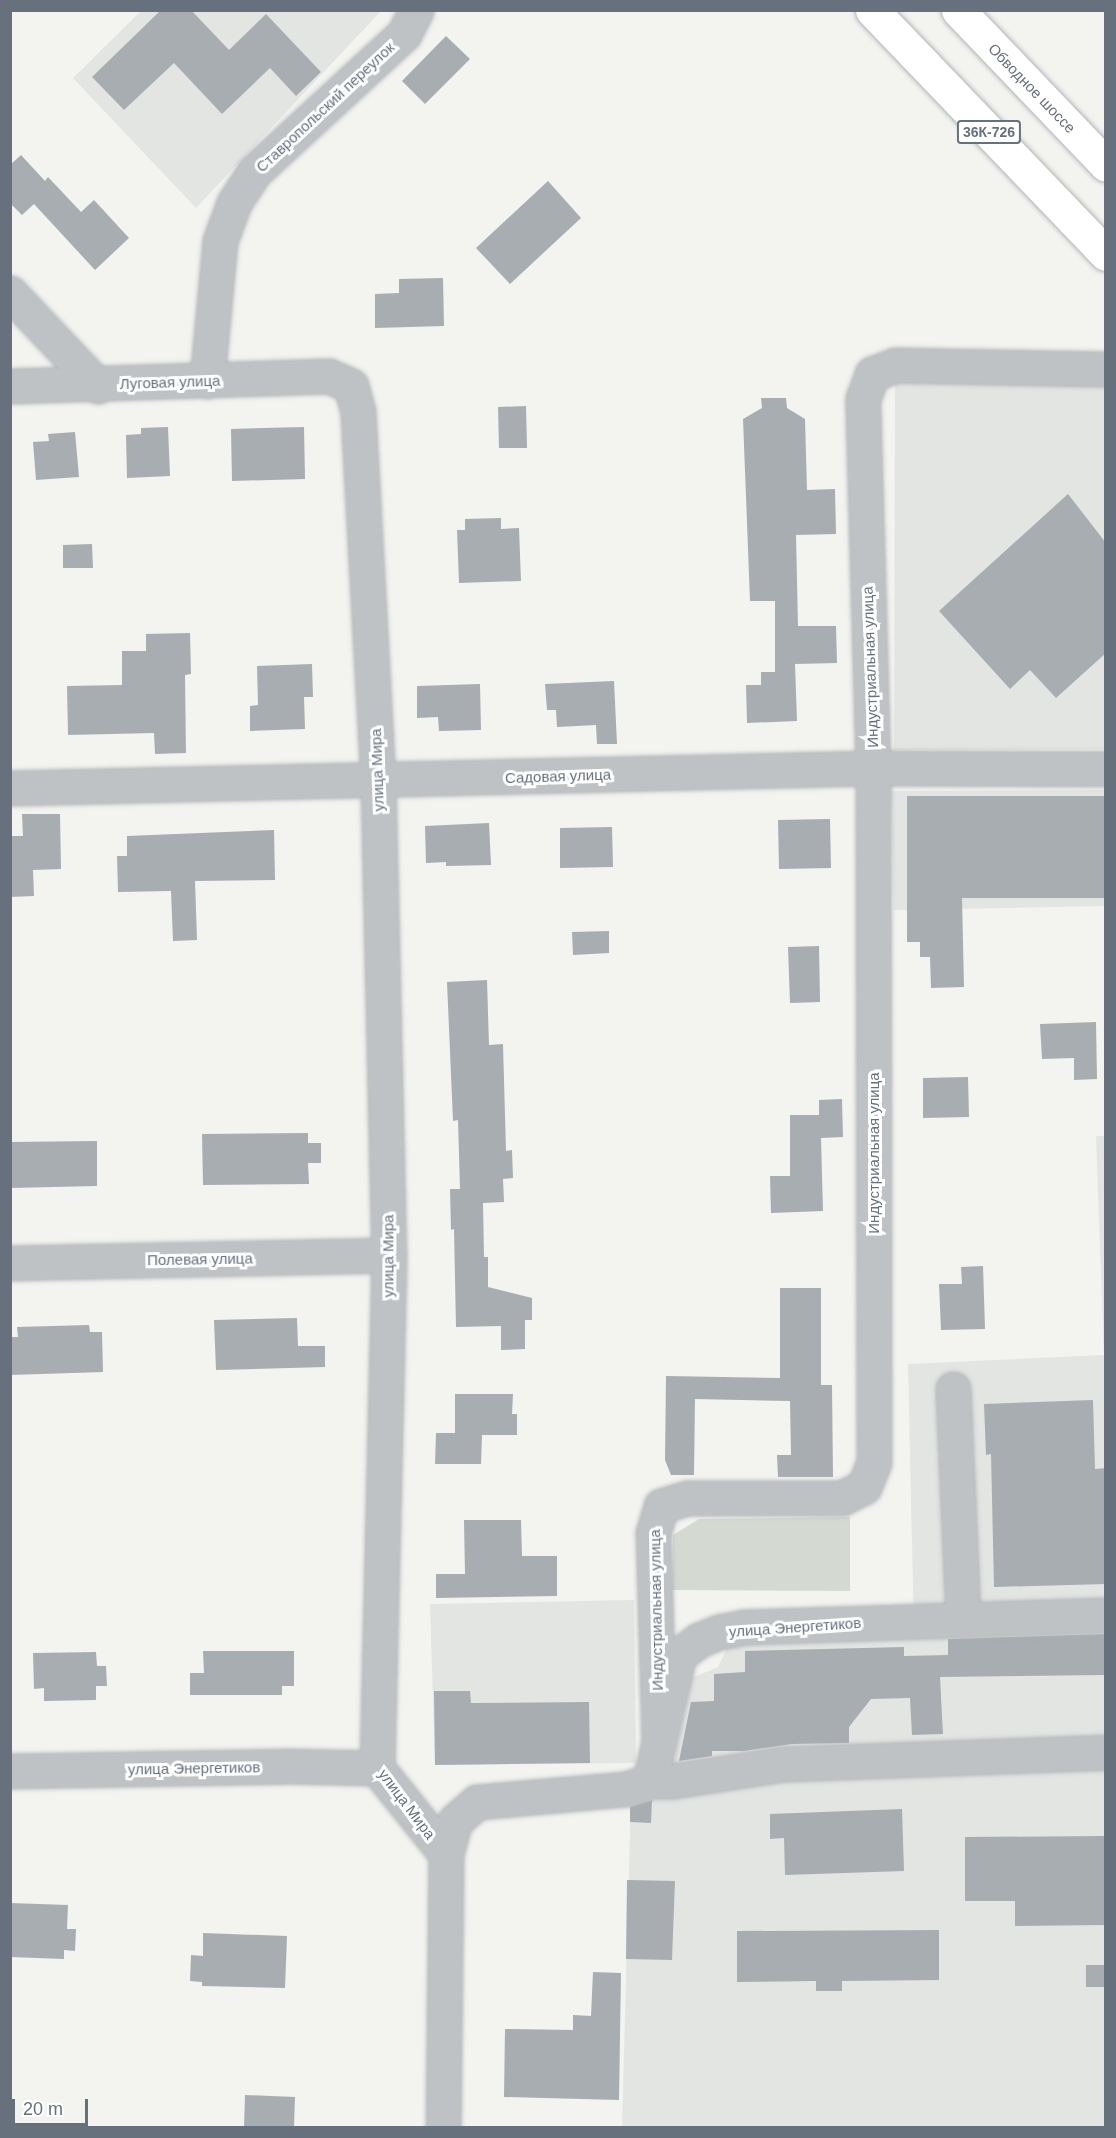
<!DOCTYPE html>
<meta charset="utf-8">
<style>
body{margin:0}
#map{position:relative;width:1116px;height:2138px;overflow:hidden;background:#f3f3f0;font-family:Helvetica,sans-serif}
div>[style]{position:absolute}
.built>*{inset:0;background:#e3e5e3}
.green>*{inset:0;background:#d4dad1}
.building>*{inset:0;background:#a7adb1}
.roads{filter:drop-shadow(0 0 2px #b2b5b8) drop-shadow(0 0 2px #b2b5b8)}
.minor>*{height:33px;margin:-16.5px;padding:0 16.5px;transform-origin:16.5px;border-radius:16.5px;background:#bfc2c4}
.major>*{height:33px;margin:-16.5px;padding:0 16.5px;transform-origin:16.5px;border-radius:16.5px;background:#fff}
span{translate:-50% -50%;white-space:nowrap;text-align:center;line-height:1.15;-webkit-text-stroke:6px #fff;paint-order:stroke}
.shield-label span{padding:2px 4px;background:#fff;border:2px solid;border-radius:4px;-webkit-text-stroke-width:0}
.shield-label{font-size:14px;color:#66717d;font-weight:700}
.street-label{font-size:15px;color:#66717d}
.frame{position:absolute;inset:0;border:12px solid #66717d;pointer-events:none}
.scale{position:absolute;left:12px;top:2099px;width:76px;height:27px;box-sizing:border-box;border:3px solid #66717d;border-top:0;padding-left:8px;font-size:18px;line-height:21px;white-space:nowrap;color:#66717d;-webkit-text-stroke:4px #fff;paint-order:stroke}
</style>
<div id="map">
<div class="built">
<i style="clip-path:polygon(141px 11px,381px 11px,196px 208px,73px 78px)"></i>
<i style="clip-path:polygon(895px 378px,1105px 381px,1105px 749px,894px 750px)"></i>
<i style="clip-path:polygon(1105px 790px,1105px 906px,894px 910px,891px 791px)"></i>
<i style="clip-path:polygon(1096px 1136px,1105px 1136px,1105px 2127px,622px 2128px,631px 1795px,673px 1766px,692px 1678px,718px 1667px,727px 1648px,762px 1635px,914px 1630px,908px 1364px,1104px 1355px)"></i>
<i style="clip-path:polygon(634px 1600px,636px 1763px,435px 1765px,430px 1604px)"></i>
</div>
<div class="green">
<i style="clip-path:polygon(850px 1517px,850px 1591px,672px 1590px,673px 1535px,699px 1519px)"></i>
</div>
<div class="building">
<i style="clip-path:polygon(161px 10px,191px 10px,229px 50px,266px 14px,321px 72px,296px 96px,270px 68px,222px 114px,174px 63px,124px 110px,92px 77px)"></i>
<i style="clip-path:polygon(446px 36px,470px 59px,425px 104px,402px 81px)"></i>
<i style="clip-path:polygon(21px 155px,45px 181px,48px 177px,81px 212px,94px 200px,129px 238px,95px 270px,34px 204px,22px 215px,10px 203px,10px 165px)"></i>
<i style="clip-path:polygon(548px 181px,581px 218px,510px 284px,476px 248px)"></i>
<i style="clip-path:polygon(443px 278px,444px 326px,375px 328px,375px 294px,399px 293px,399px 279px)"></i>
<i style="clip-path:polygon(761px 398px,786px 398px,787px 408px,805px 419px,807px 490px,835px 489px,836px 534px,796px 535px,798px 626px,836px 626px,837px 663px,795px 664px,797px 721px,747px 723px,746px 685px,761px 685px,761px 672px,775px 672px,775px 601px,750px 601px,743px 419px,762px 408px)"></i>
<i style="clip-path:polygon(526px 406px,527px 448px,499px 448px,498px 407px)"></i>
<i style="clip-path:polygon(168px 427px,170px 476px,127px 478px,126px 435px,141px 434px,141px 428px)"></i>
<i style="clip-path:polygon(304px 427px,305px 479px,232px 481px,231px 429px)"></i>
<i style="clip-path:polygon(75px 432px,79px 477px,36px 480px,33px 442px,49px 441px,48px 434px)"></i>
<i style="clip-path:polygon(1068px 494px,1106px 543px,1106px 653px,1056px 698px,1030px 670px,1010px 689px,939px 611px)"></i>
<i style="clip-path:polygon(501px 518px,501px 529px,519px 528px,521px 581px,459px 583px,457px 530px,465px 530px,465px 519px)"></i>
<i style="clip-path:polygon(92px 544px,93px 568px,63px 568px,63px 545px)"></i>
<i style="clip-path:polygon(190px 633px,191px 674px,185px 675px,186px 753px,155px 754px,154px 733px,68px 735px,67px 686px,122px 685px,122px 651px,146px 651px,146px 634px)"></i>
<i style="clip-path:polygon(312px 664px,313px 697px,304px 697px,305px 729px,250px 731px,250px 706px,258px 705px,257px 666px)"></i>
<i style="clip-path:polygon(614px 681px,617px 744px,597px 744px,596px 725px,557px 727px,556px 710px,547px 710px,545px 684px)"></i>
<i style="clip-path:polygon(480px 684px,481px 730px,439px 731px,438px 717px,417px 718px,417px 686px)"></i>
<i style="clip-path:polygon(907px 796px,1106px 796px,1106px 898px,962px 898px,964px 987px,931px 988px,930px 957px,920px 957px,920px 942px,907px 942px)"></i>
<i style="clip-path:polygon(22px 814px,60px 814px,61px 869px,33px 870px,34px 896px,10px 897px,10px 836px,23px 836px)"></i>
<i style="clip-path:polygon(830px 819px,831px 868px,779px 869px,778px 820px)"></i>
<i style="clip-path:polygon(489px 823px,491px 865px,446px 866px,446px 862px,426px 863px,425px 826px)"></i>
<i style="clip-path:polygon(612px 827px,613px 867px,560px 868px,560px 828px)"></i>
<i style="clip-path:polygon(274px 830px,275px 880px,195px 881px,197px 940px,173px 941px,171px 891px,118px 892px,117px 856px,127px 856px,127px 836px)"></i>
<i style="clip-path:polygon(609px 931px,609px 953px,573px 955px,572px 932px)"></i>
<i style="clip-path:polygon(819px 946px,820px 1002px,790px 1003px,788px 947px)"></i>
<i style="clip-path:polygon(487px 980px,489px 1045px,503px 1044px,506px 1151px,512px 1150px,513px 1178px,503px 1179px,504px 1202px,483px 1203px,484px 1257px,488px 1257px,488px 1287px,532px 1298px,532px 1320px,525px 1320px,525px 1349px,501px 1350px,501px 1326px,456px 1327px,454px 1229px,451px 1230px,450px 1189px,460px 1189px,458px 1120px,453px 1121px,447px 982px)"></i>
<i style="clip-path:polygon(1096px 1022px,1097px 1079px,1074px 1080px,1074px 1058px,1042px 1059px,1040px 1024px)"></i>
<i style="clip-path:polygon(968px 1077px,969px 1117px,923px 1118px,923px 1078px)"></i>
<i style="clip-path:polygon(842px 1099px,843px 1137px,821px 1138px,823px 1211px,771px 1213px,770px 1176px,790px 1176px,790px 1115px,819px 1115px,819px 1100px)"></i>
<i style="clip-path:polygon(308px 1133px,308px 1143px,321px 1143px,321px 1163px,308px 1163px,309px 1184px,203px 1185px,202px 1134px)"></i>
<i style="clip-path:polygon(97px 1141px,97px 1186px,10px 1188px,10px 1142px)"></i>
<i style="clip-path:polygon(983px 1266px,985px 1329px,941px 1330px,939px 1284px,962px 1284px,961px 1267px)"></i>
<i style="clip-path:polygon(780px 1288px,821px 1288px,821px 1385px,832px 1385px,833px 1477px,778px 1477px,777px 1455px,791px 1455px,790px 1401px,695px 1399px,694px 1475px,671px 1475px,665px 1460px,666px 1376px,780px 1378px)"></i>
<i style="clip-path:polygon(297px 1318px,298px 1346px,325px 1346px,325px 1367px,216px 1370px,214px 1320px)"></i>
<i style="clip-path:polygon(89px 1325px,90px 1332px,102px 1332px,103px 1372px,10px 1375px,10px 1337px,18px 1337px,17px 1327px)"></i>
<i style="clip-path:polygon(455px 1394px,513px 1394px,512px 1414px,517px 1414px,517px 1435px,482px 1435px,481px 1464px,435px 1464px,436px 1433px,455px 1433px)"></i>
<i style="clip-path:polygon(1093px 1400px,1095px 1469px,1106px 1468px,1106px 1584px,994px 1587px,991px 1454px,986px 1455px,984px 1404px)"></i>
<i style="clip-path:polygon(464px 1520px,521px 1520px,522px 1556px,557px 1556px,557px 1596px,436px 1598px,436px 1574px,465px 1574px)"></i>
<i style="clip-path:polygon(1106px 1634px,1106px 1675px,940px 1677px,943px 1734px,912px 1735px,910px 1698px,871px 1699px,849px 1727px,849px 1743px,792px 1744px,744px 1751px,712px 1751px,712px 1756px,679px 1761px,691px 1702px,714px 1701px,714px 1674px,745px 1672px,745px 1651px,904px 1647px,904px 1656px,948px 1655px,948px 1639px)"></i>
<i style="clip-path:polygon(203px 1651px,294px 1651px,294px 1686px,282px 1686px,282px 1695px,190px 1695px,190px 1673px,204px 1673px)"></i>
<i style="clip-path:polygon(96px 1652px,97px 1666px,106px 1666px,107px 1686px,96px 1686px,96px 1700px,44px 1701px,44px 1688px,34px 1689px,33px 1653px)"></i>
<i style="clip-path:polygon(434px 1691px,470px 1691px,471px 1703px,589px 1702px,590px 1763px,435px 1765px)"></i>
<i style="clip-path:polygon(652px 1800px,651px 1823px,630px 1822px,630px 1807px)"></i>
<i style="clip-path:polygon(902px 1809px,904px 1871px,785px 1875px,784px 1838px,770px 1839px,770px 1814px)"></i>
<i style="clip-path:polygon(1106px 1836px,1106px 1925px,1015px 1926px,1015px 1901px,965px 1901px,965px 1837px)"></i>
<i style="clip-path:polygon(627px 1880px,675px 1881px,672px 1960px,626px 1959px)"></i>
<i style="clip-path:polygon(10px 1903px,68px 1905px,67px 1929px,76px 1929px,75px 1951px,64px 1950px,64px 1959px,10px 1957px)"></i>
<i style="clip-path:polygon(939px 1930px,939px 1980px,842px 1981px,842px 1991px,816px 1991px,816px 1981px,737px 1982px,737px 1931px)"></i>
<i style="clip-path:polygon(203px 1933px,287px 1936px,285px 1988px,202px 1986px,202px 1982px,190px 1981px,191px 1955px,203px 1956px)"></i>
<i style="clip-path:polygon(1086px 1965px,1106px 1965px,1106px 1987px,1086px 1987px)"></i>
<i style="clip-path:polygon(593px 1972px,621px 1973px,619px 2100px,504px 2097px,505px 2029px,573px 2030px,573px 2015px,591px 2016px)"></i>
<i style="clip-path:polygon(245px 2095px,295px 2097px,294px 2127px,244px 2127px)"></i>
</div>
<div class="roads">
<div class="minor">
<i style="left:10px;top:293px;width:128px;rotate:46.6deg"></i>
<i style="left:207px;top:381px;width:141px;rotate:-84.7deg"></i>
<i style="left:220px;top:241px;width:40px;rotate:-69.8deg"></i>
<i style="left:234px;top:203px;width:37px;rotate:-57deg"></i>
<i style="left:254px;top:172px;width:204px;rotate:-42.6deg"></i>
<i style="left:404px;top:34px;width:27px;rotate:-63deg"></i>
<i style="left:10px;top:386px;width:319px;rotate:-1.8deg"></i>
<i style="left:329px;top:376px;width:24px;rotate:24deg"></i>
<i style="left:351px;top:386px;width:27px;rotate:75deg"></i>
<i style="left:358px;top:412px;width:370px;rotate:86.9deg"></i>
<i style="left:378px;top:781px;width:474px;rotate:88.7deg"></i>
<i style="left:389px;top:1255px;width:513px;rotate:91.34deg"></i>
<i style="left:377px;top:1768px;width:110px;rotate:51.3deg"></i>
<i style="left:446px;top:1854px;width:274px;rotate:90.6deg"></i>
<i style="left:10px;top:788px;width:863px;rotate:-1.33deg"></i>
<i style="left:873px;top:768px;width:233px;rotate:0.2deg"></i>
<i style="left:10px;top:1263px;width:379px;rotate:-1.2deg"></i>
<i style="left:953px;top:1389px;width:229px;rotate:87.5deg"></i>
<i style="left:659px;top:1743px;width:210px;rotate:-91.6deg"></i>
<i style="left:653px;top:1533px;width:28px;rotate:-73deg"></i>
<i style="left:661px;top:1506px;width:28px;rotate:-17deg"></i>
<i style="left:688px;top:1498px;width:154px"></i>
<i style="left:842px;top:1498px;width:25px;rotate:-27deg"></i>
<i style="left:864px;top:1487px;width:27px;rotate:-68deg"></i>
<i style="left:874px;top:1462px;width:694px;rotate:-90.08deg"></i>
<i style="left:873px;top:768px;width:369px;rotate:-91.6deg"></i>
<i style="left:863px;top:399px;width:27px;rotate:-70deg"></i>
<i style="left:872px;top:374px;width:25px;rotate:-21deg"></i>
<i style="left:895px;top:365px;width:211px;rotate:1.1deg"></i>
<i style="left:10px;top:1771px;width:275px;rotate:-1deg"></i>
<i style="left:285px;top:1766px;width:92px;rotate:1.2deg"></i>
<i style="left:650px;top:1781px;width:22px"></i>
<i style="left:672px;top:1781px;width:112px;rotate:-8.7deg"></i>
<i style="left:783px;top:1764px;width:323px;rotate:-2.1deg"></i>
<i style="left:446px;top:1854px;width:34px;rotate:-75deg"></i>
<i style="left:455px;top:1821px;width:29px;rotate:-41deg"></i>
<i style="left:477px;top:1802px;width:150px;rotate:-5deg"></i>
<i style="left:626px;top:1789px;width:25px;rotate:-18deg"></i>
<i style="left:650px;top:1781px;width:129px;rotate:-77deg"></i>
<i style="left:679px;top:1655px;width:25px;rotate:-37deg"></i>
<i style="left:699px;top:1640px;width:22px;rotate:-22deg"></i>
<i style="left:719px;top:1632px;width:25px;rotate:-11deg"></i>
<i style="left:744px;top:1627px;width:362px;rotate:-1.9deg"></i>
</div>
<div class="major">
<i style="left:872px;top:10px;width:338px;rotate:46.2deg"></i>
<i style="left:958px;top:10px;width:214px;rotate:46.3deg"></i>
</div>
</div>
<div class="shield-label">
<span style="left:989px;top:132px">36К-726</span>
</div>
<div class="street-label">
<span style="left:1032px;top:88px;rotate:46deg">Обводное шоссе</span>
<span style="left:325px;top:107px;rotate:-43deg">Ставропольский переулок</span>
<span style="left:170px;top:382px;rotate:-2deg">Луговая улица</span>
<span style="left:870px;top:667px;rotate:-92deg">Индустриальная улица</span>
<span style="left:377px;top:770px;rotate:-92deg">улица Мира</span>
<span style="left:558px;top:776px;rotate:-2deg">Садовая улица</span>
<span style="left:874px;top:1153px;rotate:-90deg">Индустриальная улица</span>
<span style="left:388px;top:1256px;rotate:-90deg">улица Мира</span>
<span style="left:200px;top:1259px;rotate:-1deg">Полевая улица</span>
<span style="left:656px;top:1610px;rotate:-91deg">Индустриальная улица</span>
<span style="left:795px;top:1627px;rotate:-4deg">улица Энергетиков</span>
<span style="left:194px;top:1768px;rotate:-1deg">улица Энергетиков</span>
<span style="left:407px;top:1804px;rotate:53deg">улица Мира</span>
</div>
<div class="frame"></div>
<div class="scale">20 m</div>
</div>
